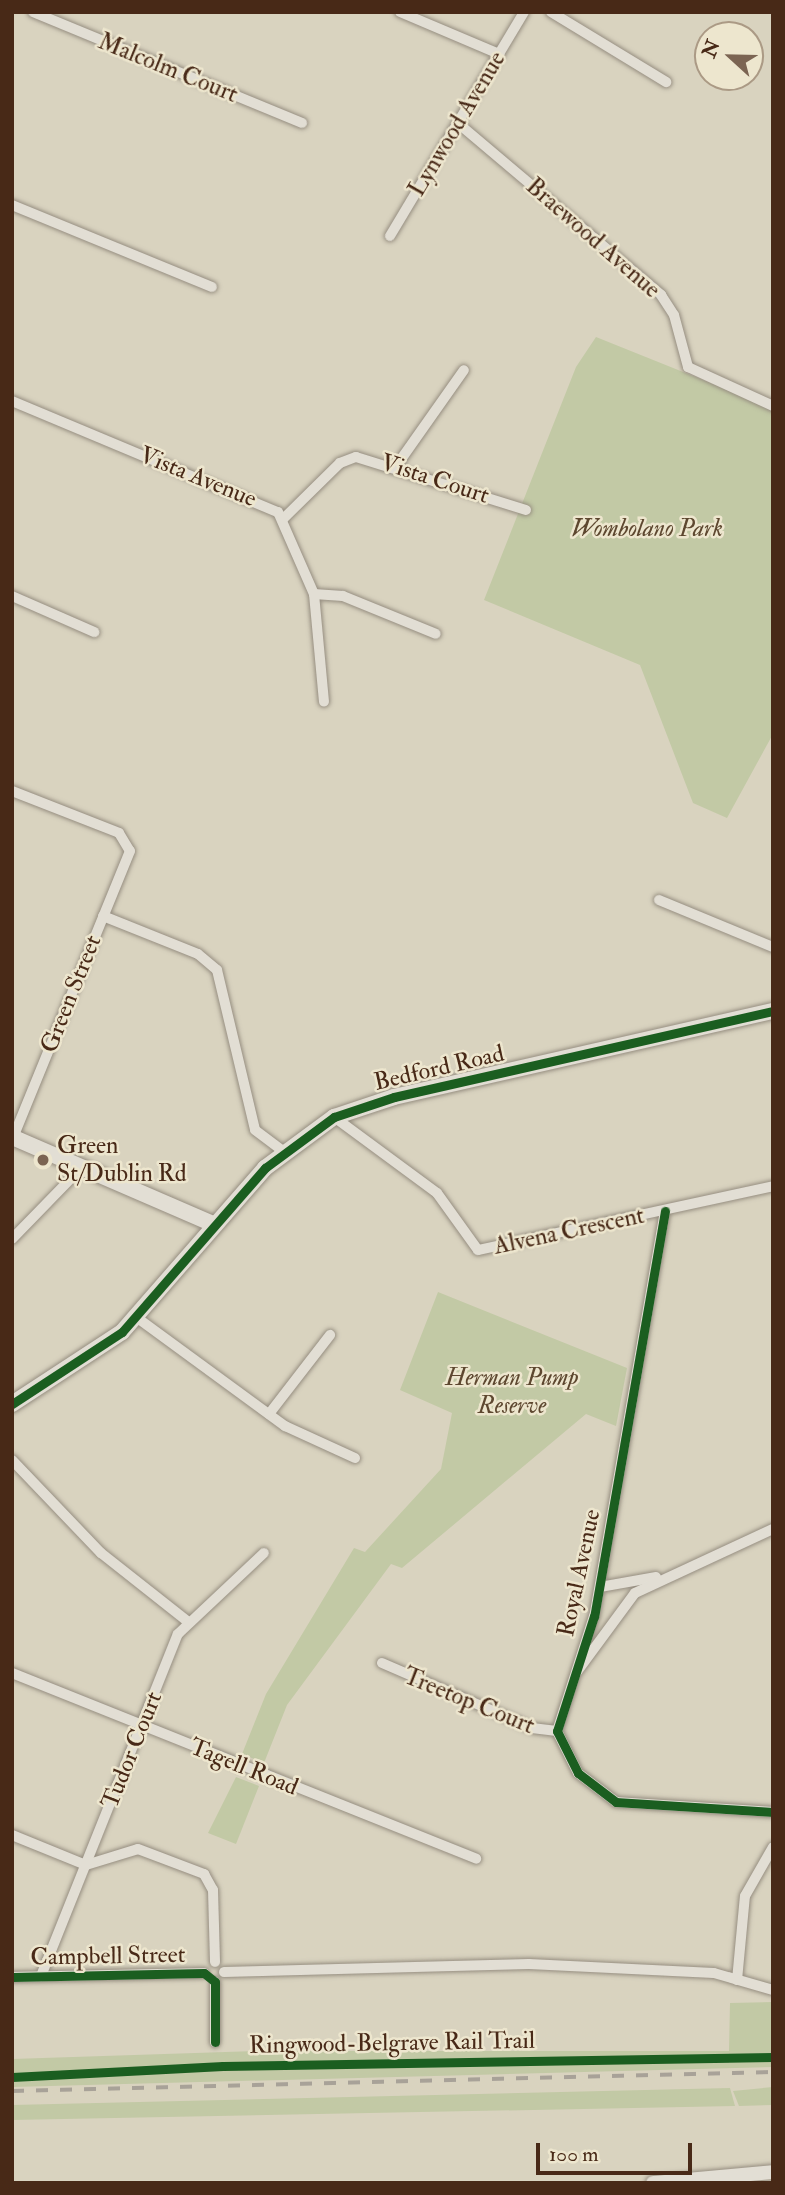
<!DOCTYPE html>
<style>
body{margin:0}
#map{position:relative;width:785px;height:2195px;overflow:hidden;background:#d9d3bf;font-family:"IM FELL Double Pica",serif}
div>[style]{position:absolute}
.green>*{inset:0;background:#c2c9a5}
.roads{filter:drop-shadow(0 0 2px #968e81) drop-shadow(0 0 2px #968e81)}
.minor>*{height:10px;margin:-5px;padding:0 5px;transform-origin:5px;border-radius:5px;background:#e2ded4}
.tertiary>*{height:14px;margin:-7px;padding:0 7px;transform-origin:7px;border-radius:7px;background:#e2ded4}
.secondary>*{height:16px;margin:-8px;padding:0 8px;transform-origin:8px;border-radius:8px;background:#e2ded4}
.rail>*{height:3.5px;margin-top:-1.75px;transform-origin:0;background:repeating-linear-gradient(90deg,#a8a298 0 12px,transparent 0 24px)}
.cycleway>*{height:9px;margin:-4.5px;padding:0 4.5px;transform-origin:4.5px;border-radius:4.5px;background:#1b5e20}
.dots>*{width:19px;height:19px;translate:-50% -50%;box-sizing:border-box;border:4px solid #ede6ce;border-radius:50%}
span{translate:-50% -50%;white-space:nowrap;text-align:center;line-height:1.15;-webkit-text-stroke:5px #ede6ce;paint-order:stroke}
.street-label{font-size:24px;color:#482917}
.park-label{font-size:24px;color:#5d472f;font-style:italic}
.poi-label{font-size:24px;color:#482917}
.left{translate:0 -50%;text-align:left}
.frame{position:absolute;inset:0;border:14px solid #482917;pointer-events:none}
.north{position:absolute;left:694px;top:21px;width:70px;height:70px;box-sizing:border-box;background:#ede6ce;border:2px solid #ab9a85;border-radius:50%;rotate:292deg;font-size:19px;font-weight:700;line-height:28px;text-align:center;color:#482917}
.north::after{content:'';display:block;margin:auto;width:24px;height:32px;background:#7b6452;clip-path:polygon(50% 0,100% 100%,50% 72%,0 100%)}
.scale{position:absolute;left:536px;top:2143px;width:156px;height:32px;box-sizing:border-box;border:4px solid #482917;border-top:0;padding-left:9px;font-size:21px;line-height:24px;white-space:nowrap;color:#482917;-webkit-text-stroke:5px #ede6ce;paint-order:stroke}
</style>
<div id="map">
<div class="green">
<i style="clip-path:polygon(596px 337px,773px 408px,773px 734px,727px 818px,693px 803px,640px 665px,484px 600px,576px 367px)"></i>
<i style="clip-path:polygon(438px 1292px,627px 1368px,616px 1426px,586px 1414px,402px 1568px,391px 1564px,287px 1705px,264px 1763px,242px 1754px,266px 1694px,354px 1548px,365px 1552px,441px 1469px,452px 1413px,400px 1390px)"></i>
<i style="clip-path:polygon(236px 1777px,259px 1786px,236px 1844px,208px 1833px)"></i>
<i style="clip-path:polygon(773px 2002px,773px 2067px,12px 2087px,12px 2059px,258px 2051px,729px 2051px,730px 2003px)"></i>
<i style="clip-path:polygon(773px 2087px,773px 2105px,739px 2106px,733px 2091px)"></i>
<i style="clip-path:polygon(730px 2088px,735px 2106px,12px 2120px,12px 2105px)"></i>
</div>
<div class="roads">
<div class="minor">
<i style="left:33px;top:12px;width:291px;rotate:22.4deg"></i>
<i style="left:400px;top:12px;width:108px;rotate:23deg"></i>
<i style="left:551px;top:12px;width:135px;rotate:31.3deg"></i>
<i style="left:459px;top:124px;width:265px;rotate:40.2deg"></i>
<i style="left:661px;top:295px;width:24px;rotate:57deg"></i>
<i style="left:674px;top:315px;width:54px;rotate:74.9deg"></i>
<i style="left:688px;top:367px;width:94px;rotate:24.6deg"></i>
<i style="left:12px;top:205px;width:216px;rotate:22.3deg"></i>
<i style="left:390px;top:236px;width:261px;rotate:-59.1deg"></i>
<i style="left:12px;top:401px;width:288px;rotate:22.7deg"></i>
<i style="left:278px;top:512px;width:90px;rotate:66.3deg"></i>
<i style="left:314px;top:594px;width:108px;rotate:84.7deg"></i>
<i style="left:397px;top:465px;width:116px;rotate:-54.8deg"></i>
<i style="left:283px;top:519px;width:80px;rotate:-44.5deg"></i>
<i style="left:340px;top:463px;width:17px;rotate:-21deg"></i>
<i style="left:356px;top:457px;width:178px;rotate:17.3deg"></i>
<i style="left:314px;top:594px;width:29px;rotate:4deg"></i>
<i style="left:343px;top:596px;width:100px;rotate:22.2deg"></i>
<i style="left:12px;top:596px;width:90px;rotate:23.7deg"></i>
<i style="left:12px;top:791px;width:115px;rotate:21.4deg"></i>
<i style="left:119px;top:833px;width:21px;rotate:59deg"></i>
<i style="left:130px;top:851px;width:309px;rotate:112.2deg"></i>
<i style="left:659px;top:900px;width:123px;rotate:22.4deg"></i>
<i style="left:103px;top:916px;width:102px;rotate:21.8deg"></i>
<i style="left:198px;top:954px;width:25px;rotate:40deg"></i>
<i style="left:217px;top:970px;width:164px;rotate:76.6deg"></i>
<i style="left:255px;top:1130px;width:35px;rotate:37deg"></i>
<i style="left:334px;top:1117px;width:128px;rotate:36.4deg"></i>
<i style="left:437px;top:1193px;width:70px;rotate:54.3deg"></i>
<i style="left:478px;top:1250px;width:302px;rotate:-12.2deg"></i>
<i style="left:665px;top:1211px;width:411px;rotate:99.9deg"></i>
<i style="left:594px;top:1616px;width:121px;rotate:107.8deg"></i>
<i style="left:557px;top:1731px;width:47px;rotate:63.4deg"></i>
<i style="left:578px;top:1773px;width:48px;rotate:37.3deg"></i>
<i style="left:616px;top:1802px;width:157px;rotate:3.6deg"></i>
<i style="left:12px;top:1239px;width:102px;rotate:-45.8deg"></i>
<i style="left:136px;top:1317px;width:185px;rotate:36.2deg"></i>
<i style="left:285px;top:1426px;width:77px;rotate:24.6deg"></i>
<i style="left:269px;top:1414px;width:100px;rotate:-52.3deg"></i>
<i style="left:12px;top:1460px;width:129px;rotate:46.3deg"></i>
<i style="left:101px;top:1553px;width:110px;rotate:38.3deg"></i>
<i style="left:600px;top:1587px;width:57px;rotate:-10.1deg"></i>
<i style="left:382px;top:1663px;width:163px;rotate:23.4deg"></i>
<i style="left:532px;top:1728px;width:25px;rotate:7deg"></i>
<i style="left:12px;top:1673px;width:500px;rotate:21.8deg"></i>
<i style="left:576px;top:1673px;width:99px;rotate:-53.6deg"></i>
<i style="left:635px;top:1593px;width:152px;rotate:-24.9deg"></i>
<i style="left:12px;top:1835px;width:80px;rotate:22.1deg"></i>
<i style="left:86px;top:1865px;width:54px;rotate:-17.1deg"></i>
<i style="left:138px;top:1849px;width:71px;rotate:20.7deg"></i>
<i style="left:204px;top:1874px;width:18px;rotate:61deg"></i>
<i style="left:213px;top:1890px;width:72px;rotate:88.4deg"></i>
<i style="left:224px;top:1972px;width:305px;rotate:-1.5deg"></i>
<i style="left:529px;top:1964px;width:185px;rotate:2.8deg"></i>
<i style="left:714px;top:1973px;width:61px;rotate:16.1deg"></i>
<i style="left:41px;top:1976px;width:368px;rotate:-68.2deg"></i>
<i style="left:178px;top:1634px;width:118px;rotate:-43.3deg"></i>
<i style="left:12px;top:1977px;width:192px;rotate:-1.2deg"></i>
<i style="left:737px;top:1980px;width:84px;rotate:-84.6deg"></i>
<i style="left:745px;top:1896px;width:56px;rotate:-60.3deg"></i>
<i style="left:215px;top:2042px;width:60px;rotate:-90deg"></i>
</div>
<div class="tertiary">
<i style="left:653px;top:2183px;width:121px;rotate:-5.2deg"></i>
</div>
<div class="secondary">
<i style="left:12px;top:1137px;width:221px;rotate:23.4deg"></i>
<i style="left:12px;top:1404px;width:131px;rotate:-33.2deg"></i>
<i style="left:122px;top:1332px;width:218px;rotate:-48.9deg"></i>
<i style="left:265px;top:1168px;width:86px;rotate:-36.5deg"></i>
<i style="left:334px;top:1117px;width:63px;rotate:-18.4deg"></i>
<i style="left:394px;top:1097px;width:389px;rotate:-12.8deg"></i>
</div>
</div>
<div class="rail">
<i style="left:12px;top:2091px;width:761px;rotate:-1.43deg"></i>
</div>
<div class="cycleway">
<i style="left:665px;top:1211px;width:411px;rotate:99.9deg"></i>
<i style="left:594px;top:1616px;width:121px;rotate:107.8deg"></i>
<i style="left:557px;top:1731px;width:47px;rotate:63.4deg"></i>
<i style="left:578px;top:1773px;width:48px;rotate:37.3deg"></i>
<i style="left:616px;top:1802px;width:157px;rotate:3.6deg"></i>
<i style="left:12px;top:1404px;width:131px;rotate:-33.2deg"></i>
<i style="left:122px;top:1332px;width:218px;rotate:-48.9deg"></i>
<i style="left:265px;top:1168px;width:86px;rotate:-36.5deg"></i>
<i style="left:334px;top:1117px;width:63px;rotate:-18.4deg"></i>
<i style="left:394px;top:1097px;width:389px;rotate:-12.8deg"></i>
<i style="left:12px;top:1977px;width:192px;rotate:-1.2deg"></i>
<i style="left:204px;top:1973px;width:14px;rotate:39deg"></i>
<i style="left:215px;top:1982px;width:60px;rotate:90deg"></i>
<i style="left:12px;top:2077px;width:211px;rotate:-3deg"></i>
<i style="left:223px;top:2066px;width:550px;rotate:-0.94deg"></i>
</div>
<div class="dots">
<i style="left:43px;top:1160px;background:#7b6452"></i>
</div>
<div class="street-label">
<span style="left:168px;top:68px;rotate:22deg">Malcolm Court</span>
<span style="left:457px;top:124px;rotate:-59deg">Lynwood Avenue</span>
<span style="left:593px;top:238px;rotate:41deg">Braewood Avenue</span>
<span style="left:198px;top:477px;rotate:22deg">Vista Avenue</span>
<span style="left:435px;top:479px;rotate:18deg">Vista Court</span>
<span style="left:71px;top:994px;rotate:-68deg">Green Street</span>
<span style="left:439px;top:1068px;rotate:-13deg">Bedford Road</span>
<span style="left:569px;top:1231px;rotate:-12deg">Alvena Crescent</span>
<span style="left:579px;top:1573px;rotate:-78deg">Royal Avenue</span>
<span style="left:469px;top:1701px;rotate:22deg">Treetop Court</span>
<span style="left:132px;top:1750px;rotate:-68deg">Tudor Court</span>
<span style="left:244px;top:1767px;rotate:22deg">Tagell Road</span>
<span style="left:108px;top:1956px;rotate:-1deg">Campbell Street</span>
<span style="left:392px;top:2043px;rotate:-1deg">Ringwood-Belgrave Rail Trail</span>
</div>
<div class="park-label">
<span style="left:647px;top:529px">Wombolano Park</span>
<span style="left:512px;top:1392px">Herman Pump<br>Reserve</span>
</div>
<div class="poi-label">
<span class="left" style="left:57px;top:1160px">Green<br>St/Dublin Rd</span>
</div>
<div class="frame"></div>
<div class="north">N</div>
<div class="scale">100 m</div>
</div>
